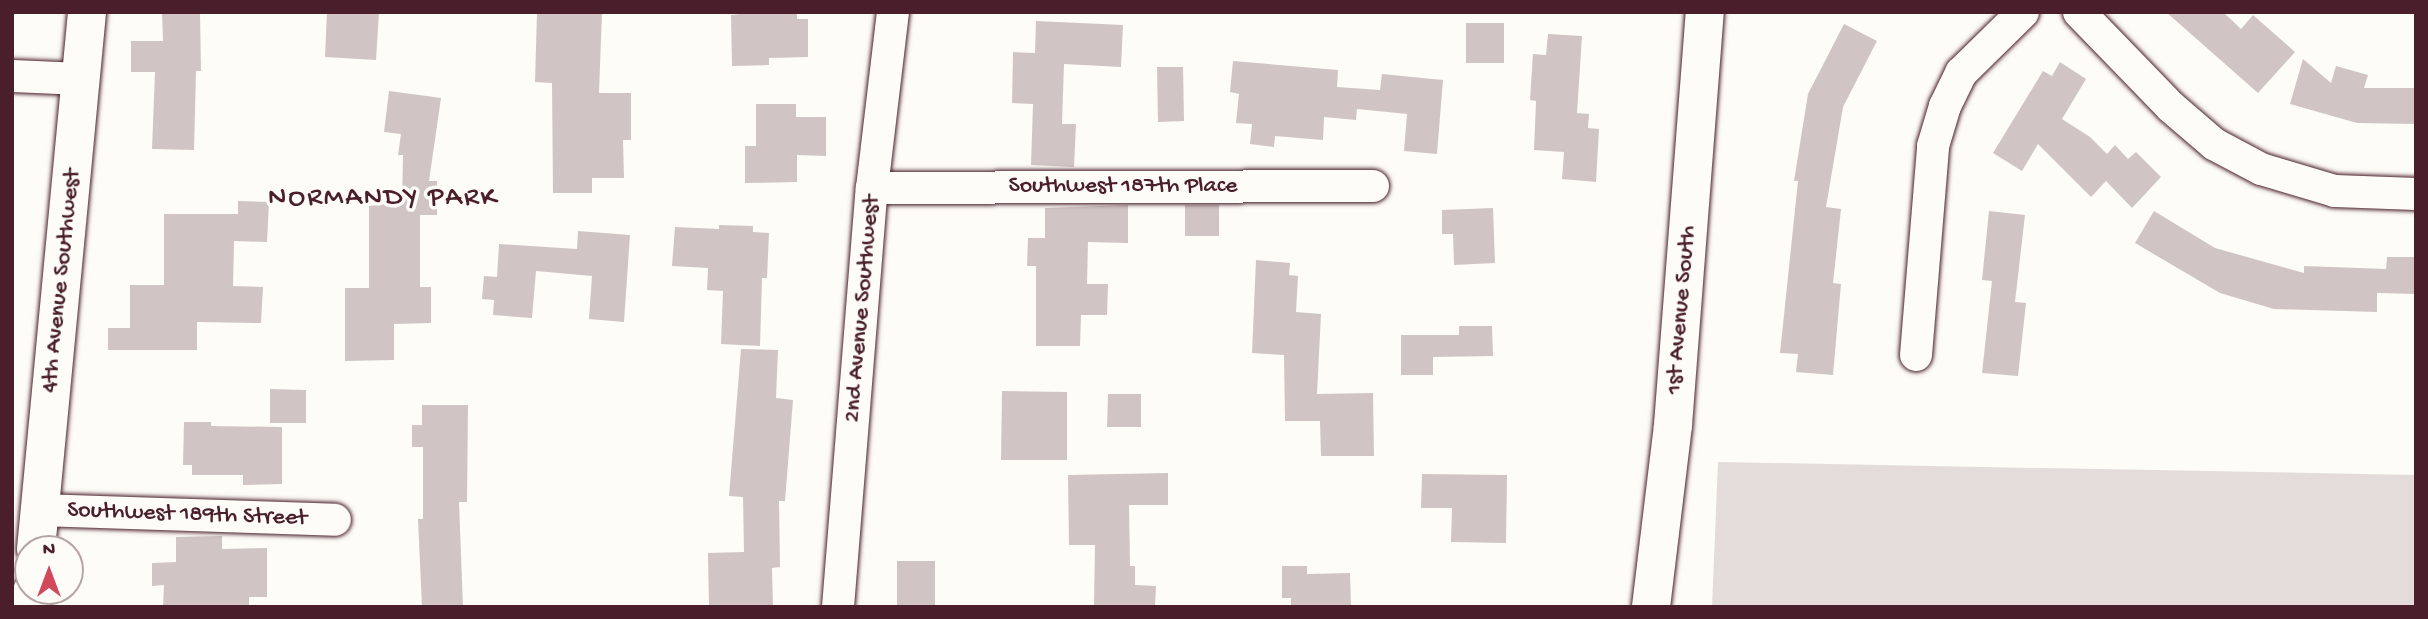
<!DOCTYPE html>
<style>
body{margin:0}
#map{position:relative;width:2428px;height:619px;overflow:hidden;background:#fdfcf7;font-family:"Gochi Hand",sans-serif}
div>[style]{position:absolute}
.green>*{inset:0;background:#e3dcda}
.building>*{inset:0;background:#d0c5c4}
.roads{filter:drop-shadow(0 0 2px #4a1f2b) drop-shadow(0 0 2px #4a1f2b)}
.minor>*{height:32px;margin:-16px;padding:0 16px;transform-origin:16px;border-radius:16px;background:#fdfcf7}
.tertiary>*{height:38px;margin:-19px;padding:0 19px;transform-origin:19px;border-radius:19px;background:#fdfcf7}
.primary>*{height:38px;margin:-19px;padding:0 19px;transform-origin:19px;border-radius:19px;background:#fdfcf7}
span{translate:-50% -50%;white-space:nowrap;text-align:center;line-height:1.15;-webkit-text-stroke:7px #fdfcf7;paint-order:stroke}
.street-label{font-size:24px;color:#4a1f2b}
.quarter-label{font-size:28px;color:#4a1f2b;letter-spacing:2px}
.frame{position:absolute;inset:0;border:14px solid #4a1f2b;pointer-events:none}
.north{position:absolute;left:14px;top:535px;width:70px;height:70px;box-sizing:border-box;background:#fdfcf7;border:2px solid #b5a4a5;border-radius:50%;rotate:0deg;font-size:19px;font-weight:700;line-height:28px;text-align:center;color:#4a1f2b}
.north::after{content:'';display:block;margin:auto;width:24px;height:32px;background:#d1495b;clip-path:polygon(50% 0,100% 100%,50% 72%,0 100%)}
</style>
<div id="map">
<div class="green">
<i style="clip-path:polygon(1718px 462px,2416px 475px,2416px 607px,1712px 607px)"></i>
</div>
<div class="building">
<i style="clip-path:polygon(162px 12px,200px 12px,201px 71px,196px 71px,194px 150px,152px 149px,155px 72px,131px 72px,131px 41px,163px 41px)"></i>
<i style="clip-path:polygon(327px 12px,379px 12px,376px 60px,325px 57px)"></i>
<i style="clip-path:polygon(537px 12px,602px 12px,599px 93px,631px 93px,631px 140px,623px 140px,624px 178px,592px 178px,592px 193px,553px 193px,552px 83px,535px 82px)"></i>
<i style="clip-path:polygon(761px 12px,797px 12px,797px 19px,808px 19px,808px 57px,769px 58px,769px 65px,732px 66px,731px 15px)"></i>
<i style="clip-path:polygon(2166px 12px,2223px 12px,2241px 29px,2253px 15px,2295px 52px,2258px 93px)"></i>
<i style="clip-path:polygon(1036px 21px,1123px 25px,1121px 67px,1064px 64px,1062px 124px,1076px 124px,1074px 167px,1031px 165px,1033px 104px,1012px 103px,1013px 52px,1035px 53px)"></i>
<i style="clip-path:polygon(1466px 23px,1504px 23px,1504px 63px,1466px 63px)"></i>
<i style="clip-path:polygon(1844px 24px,1877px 41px,1843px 107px,1826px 207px,1841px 209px,1833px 283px,1841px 284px,1833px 375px,1796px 372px,1798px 354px,1780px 353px,1798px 181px,1794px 181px,1808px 94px)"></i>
<i style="clip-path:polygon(1548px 34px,1582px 36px,1577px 113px,1589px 114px,1588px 128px,1599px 129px,1596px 182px,1562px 179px,1564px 152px,1534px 150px,1536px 101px,1530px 100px,1533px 54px,1546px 55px)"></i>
<i style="clip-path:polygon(2303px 59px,2331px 83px,2336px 66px,2368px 75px,2364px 88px,2416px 88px,2416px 124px,2357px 123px,2290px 104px)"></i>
<i style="clip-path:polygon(1233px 61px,1338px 70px,1337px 87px,1380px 90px,1382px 74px,1443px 80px,1437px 154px,1404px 151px,1407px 114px,1357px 109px,1356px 120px,1324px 117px,1323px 140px,1275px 136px,1274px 147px,1250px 144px,1252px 124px,1236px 123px,1239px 94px,1230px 92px)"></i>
<i style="clip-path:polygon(2060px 62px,2086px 79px,2062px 119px,2090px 137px,2107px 154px,2115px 145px,2128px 159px,2136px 152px,2161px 177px,2132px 208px,2106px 181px,2091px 197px,2038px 144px,2022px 171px,1993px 153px,2043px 71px,2052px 76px)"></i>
<i style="clip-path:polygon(1157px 67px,1183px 67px,1184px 121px,1158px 122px)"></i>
<i style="clip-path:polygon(389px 91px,441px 98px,429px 181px,437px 181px,437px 215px,420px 215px,420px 287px,431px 287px,431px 323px,394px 324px,394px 360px,345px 361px,345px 288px,369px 288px,369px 206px,402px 202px,403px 155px,398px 155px,401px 134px,384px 132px)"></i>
<i style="clip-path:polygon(756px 104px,796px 104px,796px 117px,826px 117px,826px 156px,797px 155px,797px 182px,745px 183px,745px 146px,756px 146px)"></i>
<i style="clip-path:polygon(238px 201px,269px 202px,267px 242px,234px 241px,233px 286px,263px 287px,261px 323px,197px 322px,197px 350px,108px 350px,108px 328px,130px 328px,130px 285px,164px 285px,164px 214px,238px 214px)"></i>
<i style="clip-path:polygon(1128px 205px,1128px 243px,1088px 242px,1087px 284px,1108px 284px,1107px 315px,1081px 315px,1080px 346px,1036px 346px,1036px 266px,1027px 266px,1028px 238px,1045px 238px,1045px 208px)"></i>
<i style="clip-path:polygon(1185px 205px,1219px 205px,1219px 236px,1185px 236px)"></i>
<i style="clip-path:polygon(1493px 208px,1495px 263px,1454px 265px,1453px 234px,1442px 234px,1442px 210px)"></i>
<i style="clip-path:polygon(1989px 211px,2025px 215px,2015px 302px,2026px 303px,2018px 376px,1982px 373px,1992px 281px,1982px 280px)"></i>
<i style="clip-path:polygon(2154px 211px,2215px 248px,2304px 273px,2304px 266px,2386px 269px,2387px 257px,2416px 257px,2416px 294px,2377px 293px,2377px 312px,2274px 309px,2220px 293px,2135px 243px)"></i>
<i style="clip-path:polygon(719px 225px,753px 226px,753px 232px,769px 233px,767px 278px,762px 278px,760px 346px,721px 344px,723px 291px,707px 290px,708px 268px,672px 266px,675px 227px,719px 229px)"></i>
<i style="clip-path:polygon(578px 231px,630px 235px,624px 322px,589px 319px,592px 276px,536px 271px,532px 318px,493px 315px,494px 300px,482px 299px,484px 276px,497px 277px,499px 244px,577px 249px)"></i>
<i style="clip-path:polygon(1256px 260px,1290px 263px,1289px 275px,1298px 276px,1296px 312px,1321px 314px,1317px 394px,1373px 393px,1374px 456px,1321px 456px,1320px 421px,1285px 421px,1284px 355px,1252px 353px)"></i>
<i style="clip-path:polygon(1459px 326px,1492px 326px,1493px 356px,1433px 357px,1433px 375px,1401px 375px,1401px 335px,1459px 335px)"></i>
<i style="clip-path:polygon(741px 349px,778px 350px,776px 398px,793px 400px,785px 501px,779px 501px,780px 567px,772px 568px,773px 607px,709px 607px,708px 553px,744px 552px,743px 497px,729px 496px)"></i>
<i style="clip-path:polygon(270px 389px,306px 390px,306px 423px,270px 423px)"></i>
<i style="clip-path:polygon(1002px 391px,1067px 392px,1067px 460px,1001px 460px)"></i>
<i style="clip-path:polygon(1108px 394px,1141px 394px,1141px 427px,1107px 427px)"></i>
<i style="clip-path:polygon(422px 405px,468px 405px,467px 502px,459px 502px,463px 607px,422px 607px,418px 519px,423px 519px,423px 447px,412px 447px,412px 425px,422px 425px)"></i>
<i style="clip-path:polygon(184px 422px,211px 422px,211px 426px,282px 427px,282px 484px,243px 485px,243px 475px,192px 475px,192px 465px,183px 465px)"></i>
<i style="clip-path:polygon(1168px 473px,1168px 505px,1129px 505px,1130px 566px,1135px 566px,1135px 585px,1156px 586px,1155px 607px,1094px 607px,1095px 545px,1069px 545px,1068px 475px)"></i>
<i style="clip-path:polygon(1422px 474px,1507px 475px,1506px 543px,1451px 542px,1452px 508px,1421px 508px)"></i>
<i style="clip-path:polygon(222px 536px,222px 549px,267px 548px,267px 597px,249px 597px,249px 607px,163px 607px,164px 585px,152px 586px,152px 563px,176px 562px,176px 537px)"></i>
<i style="clip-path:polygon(897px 561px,935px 561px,935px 605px,897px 605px)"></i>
<i style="clip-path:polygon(1282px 566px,1307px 566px,1307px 574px,1350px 573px,1351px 607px,1291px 607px,1291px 598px,1282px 598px)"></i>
</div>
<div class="roads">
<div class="minor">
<i style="left:2079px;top:12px;width:132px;rotate:45.9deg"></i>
<i style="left:2171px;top:107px;width:57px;rotate:40.7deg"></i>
<i style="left:2214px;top:144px;width:53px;rotate:28deg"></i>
<i style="left:2261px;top:169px;width:77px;rotate:16.6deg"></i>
<i style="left:2335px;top:191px;width:81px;rotate:2.1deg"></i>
<i style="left:12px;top:76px;width:70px;rotate:2.5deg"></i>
<i style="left:872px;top:188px;width:501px;rotate:-0.23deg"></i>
<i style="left:1916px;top:355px;width:210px;rotate:-85.3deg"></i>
<i style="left:1933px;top:146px;width:42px;rotate:-73.3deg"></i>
<i style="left:1945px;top:106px;width:37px;rotate:-64deg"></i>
<i style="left:1961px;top:73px;width:87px;rotate:-44.5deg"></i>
<i style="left:40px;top:510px;width:295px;rotate:1.9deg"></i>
<i style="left:838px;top:607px;width:420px;rotate:-85.4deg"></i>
<i style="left:872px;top:188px;width:177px;rotate:-83.2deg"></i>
</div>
<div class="tertiary">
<i style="left:36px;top:549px;width:539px;rotate:-84.57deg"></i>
<i style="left:31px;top:607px;width:16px;rotate:-86deg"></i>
</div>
<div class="primary">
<i style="left:1651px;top:607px;width:183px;rotate:-83.1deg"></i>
<i style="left:1673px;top:425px;width:414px;rotate:-85.6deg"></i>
</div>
</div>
<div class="street-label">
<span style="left:1123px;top:187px">Southwest 187th Place</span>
<span style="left:62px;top:281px;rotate:-84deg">4th Avenue Southwest</span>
<span style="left:863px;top:309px;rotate:-85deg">2nd Avenue Southwest</span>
<span style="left:1682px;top:310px;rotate:-85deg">1st Avenue South</span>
<span style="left:187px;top:515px;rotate:2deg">Southwest 189th Street</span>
</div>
<div class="quarter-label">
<span style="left:383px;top:199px">NORMANDY PARK</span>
</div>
<div class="frame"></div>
<div class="north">N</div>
</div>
